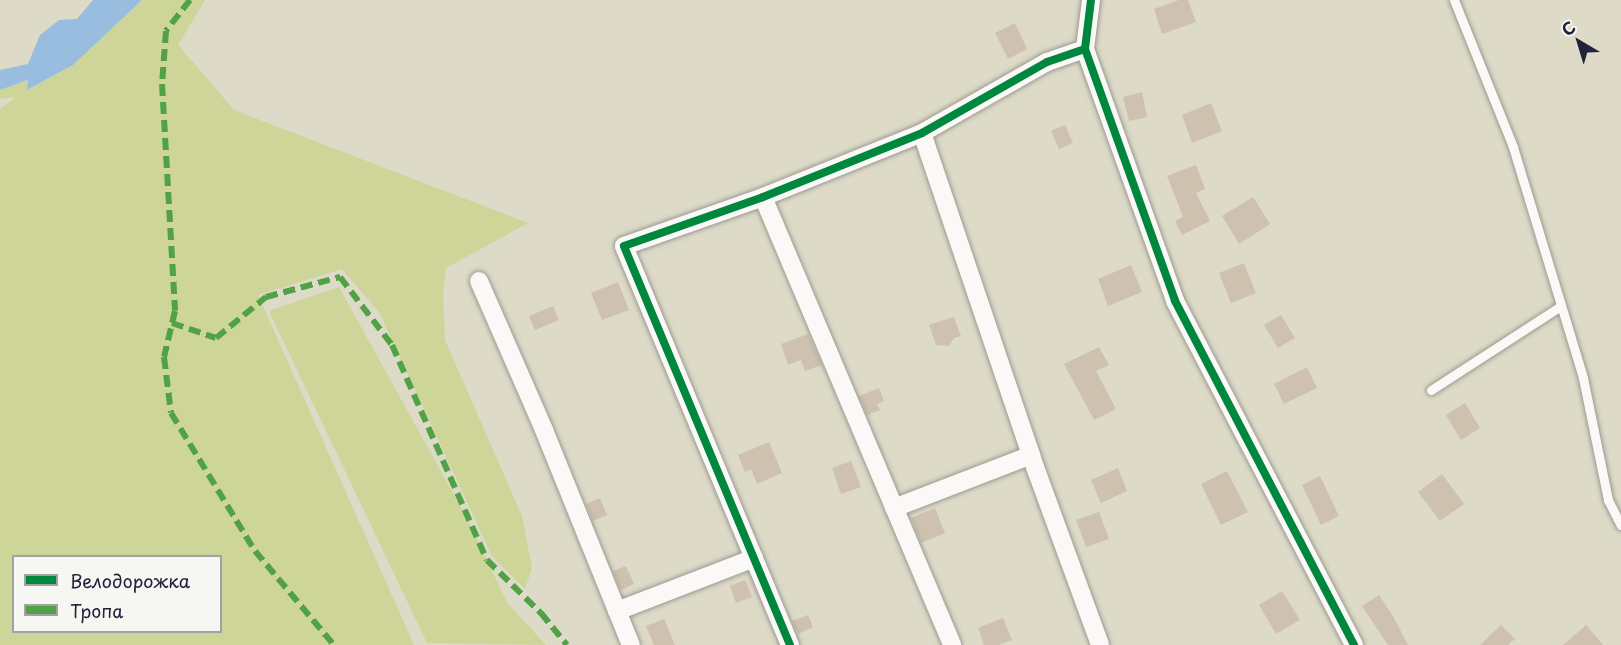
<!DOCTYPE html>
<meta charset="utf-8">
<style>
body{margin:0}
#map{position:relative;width:1621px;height:645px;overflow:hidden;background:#dddac7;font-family:"Playpen Sans",sans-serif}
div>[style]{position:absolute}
.green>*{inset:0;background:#ced599}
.water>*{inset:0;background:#98bddf}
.building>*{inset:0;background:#cec1af}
.roads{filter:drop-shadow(0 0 2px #9c9a92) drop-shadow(0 0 2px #9c9a92)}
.service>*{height:9px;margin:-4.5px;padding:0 4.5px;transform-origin:4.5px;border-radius:4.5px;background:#faf9f7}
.minor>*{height:18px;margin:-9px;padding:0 9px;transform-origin:9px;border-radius:9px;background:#faf9f7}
.quiet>*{height:6px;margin-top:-3px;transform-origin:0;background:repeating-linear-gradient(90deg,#50a245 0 12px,transparent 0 18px)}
.cycleway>*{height:8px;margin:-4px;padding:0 4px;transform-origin:4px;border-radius:4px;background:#00873e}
span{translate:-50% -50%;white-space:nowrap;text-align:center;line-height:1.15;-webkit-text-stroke:4.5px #f6f6f2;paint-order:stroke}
.legend{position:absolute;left:12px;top:555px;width:210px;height:78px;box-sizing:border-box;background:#f6f6f2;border:2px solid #a1a1a9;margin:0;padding:8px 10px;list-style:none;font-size:18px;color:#22223b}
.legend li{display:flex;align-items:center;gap:12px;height:30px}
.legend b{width:30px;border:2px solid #a1a1a9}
.north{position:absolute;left:1549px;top:12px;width:60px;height:60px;-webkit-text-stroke:4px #f6f6f2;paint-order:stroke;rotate:322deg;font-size:16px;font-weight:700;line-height:24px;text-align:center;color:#22223b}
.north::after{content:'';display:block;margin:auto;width:21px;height:27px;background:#22223b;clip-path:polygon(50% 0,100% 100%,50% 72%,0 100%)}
</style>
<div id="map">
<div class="green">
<i style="clip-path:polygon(evenodd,142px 0,205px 0,178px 45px,234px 110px,528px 223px,446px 268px,443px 292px,445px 340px,522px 516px,532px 568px,525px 589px,492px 556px,379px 312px,342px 269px,258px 295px,414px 645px,0 645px,0 109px,16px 97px,0 99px,0 90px,29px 80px,28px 90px,73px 65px,142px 0,14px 556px,220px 556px,220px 632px,14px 632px,14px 556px)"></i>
<i style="clip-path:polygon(339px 287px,464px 513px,508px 604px,546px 645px,427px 643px,269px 311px)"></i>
</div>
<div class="water">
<i style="clip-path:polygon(93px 0,142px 0,73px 65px,27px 90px,28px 80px,0 90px,0 70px,28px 64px,40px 35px,59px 20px,77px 19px)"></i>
</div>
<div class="building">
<i style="clip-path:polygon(1179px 0,1188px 0,1196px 22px,1162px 34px,1154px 9px)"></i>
<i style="clip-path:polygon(1015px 23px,1027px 49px,1008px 59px,995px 33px)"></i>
<i style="clip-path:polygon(1142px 92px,1147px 117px,1129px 121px,1123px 97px)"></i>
<i style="clip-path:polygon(1211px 103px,1222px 131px,1192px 143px,1182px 115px)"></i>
<i style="clip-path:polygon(1065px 125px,1073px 143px,1059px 149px,1051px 131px)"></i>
<i style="clip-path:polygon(1196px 165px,1205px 189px,1196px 193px,1210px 221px,1182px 235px,1175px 221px,1183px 217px,1167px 176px)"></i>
<i style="clip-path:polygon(1253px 197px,1270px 224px,1239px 244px,1222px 216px)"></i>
<i style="clip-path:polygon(1244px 263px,1256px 293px,1231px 303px,1219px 273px)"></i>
<i style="clip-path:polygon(1131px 265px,1142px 292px,1108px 306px,1098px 279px)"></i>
<i style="clip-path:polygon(618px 282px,629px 310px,602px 320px,591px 293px)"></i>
<i style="clip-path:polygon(553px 306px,559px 320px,535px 330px,529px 316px)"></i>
<i style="clip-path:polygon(1281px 315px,1295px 338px,1278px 348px,1264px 325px)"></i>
<i style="clip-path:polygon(954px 317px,961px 336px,954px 338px,949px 346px,936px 345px,929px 325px)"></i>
<i style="clip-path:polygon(808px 334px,822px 365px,805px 371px,801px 360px,788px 365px,781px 344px)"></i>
<i style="clip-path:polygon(1099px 347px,1109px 365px,1096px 371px,1116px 409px,1094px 420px,1064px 364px)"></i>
<i style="clip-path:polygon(1307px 367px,1317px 388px,1284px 404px,1274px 384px)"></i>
<i style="clip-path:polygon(879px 388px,884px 401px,877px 404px,880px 410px,867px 415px,859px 396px)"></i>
<i style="clip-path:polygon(1465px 403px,1480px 428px,1461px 440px,1446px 415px)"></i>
<i style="clip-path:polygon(769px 442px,782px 473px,757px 484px,751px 469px,745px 472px,738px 455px)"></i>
<i style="clip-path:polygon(851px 461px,861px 487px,841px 494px,832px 468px)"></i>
<i style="clip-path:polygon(1118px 468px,1127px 491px,1101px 503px,1091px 480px)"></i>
<i style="clip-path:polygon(1227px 471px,1248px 512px,1221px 525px,1201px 484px)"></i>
<i style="clip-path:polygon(1442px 474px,1464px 504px,1440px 521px,1418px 492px)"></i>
<i style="clip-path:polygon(1320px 476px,1339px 516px,1321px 525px,1302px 485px)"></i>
<i style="clip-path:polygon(600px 498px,607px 515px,593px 521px,586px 504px)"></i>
<i style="clip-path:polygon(935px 508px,945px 533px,921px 543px,911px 518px)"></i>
<i style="clip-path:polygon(1099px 512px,1109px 539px,1086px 547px,1076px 520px)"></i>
<i style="clip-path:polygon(626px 566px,634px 584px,621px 590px,613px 571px)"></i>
<i style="clip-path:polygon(745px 580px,752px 597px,736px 603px,730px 586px)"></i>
<i style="clip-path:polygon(1282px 591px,1300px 620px,1276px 634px,1259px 605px)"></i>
<i style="clip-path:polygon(1379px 595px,1393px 616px,1408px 645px,1388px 645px,1362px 606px)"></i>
<i style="clip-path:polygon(808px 615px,813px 627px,798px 634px,792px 621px)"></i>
<i style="clip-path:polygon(1003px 618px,1012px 640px,999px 645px,984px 645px,978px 628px)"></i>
<i style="clip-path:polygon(664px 619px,675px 645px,654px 645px,646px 626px)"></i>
<i style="clip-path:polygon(1501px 625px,1515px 639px,1508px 645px,1480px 645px)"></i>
<i style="clip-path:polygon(1586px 625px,1603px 645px,1563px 645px)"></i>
</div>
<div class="roads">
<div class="service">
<i style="left:1454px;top:0;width:158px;rotate:68.1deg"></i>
<i style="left:1513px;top:147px;width:241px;rotate:73.1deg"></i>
<i style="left:1583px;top:378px;width:125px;rotate:78.4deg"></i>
<i style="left:1608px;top:500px;width:28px;rotate:63deg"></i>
<i style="left:1431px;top:390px;width:155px;rotate:-32.9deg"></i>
</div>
<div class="minor">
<i style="left:1091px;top:0;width:49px;rotate:97deg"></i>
<i style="left:1085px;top:49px;width:268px;rotate:70.3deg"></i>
<i style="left:1175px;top:301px;width:388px;rotate:62.5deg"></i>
<i style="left:922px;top:133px;width:353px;rotate:71.3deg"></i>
<i style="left:1035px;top:467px;width:189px;rotate:69.9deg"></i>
<i style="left:763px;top:197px;width:486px;rotate:67.1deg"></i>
<i style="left:479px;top:281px;width:163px;rotate:66.4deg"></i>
<i style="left:544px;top:430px;width:232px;rotate:68deg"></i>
<i style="left:894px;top:508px;width:147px;rotate:-21.1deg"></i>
<i style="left:617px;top:611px;width:147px;rotate:-21.1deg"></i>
<i style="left:790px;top:645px;width:432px;rotate:-112.6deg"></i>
<i style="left:624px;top:246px;width:147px;rotate:-19.4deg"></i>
<i style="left:763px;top:197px;width:171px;rotate:-21.9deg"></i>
<i style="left:922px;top:133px;width:144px;rotate:-29.6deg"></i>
<i style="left:1047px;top:62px;width:40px;rotate:-18.9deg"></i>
</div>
</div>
<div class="quiet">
<i style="left:190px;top:0;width:39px;rotate:128deg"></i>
<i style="left:166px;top:31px;width:53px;rotate:94.3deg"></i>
<i style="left:162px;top:84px;width:227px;rotate:86.7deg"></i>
<i style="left:175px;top:311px;width:47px;rotate:103.4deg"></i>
<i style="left:164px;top:357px;width:56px;rotate:82.9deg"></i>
<i style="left:171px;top:413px;width:162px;rotate:58.7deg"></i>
<i style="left:255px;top:551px;width:123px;rotate:50deg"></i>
<i style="left:172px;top:323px;width:46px;rotate:18.8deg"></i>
<i style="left:216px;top:338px;width:65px;rotate:-39.4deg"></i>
<i style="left:266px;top:297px;width:77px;rotate:-15.1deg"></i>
<i style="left:340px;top:277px;width:86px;rotate:52.6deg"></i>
<i style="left:392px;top:345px;width:235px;rotate:66.2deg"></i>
<i style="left:487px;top:560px;width:76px;rotate:44.5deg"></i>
<i style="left:541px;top:613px;width:41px;rotate:50.9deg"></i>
</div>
<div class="cycleway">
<i style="left:1091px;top:0;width:49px;rotate:97deg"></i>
<i style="left:1085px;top:49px;width:268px;rotate:70.3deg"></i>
<i style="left:1175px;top:301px;width:388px;rotate:62.5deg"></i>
<i style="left:790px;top:645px;width:432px;rotate:-112.6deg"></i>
<i style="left:624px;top:246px;width:147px;rotate:-19.4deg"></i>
<i style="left:763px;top:197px;width:171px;rotate:-21.9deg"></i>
<i style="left:922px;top:133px;width:144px;rotate:-29.6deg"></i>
<i style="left:1047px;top:62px;width:40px;rotate:-18.9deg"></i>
</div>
<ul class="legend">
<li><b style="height:8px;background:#00873e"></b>Велодорожка</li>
<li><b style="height:8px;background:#50a245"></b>Тропа</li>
</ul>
<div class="north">С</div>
</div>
